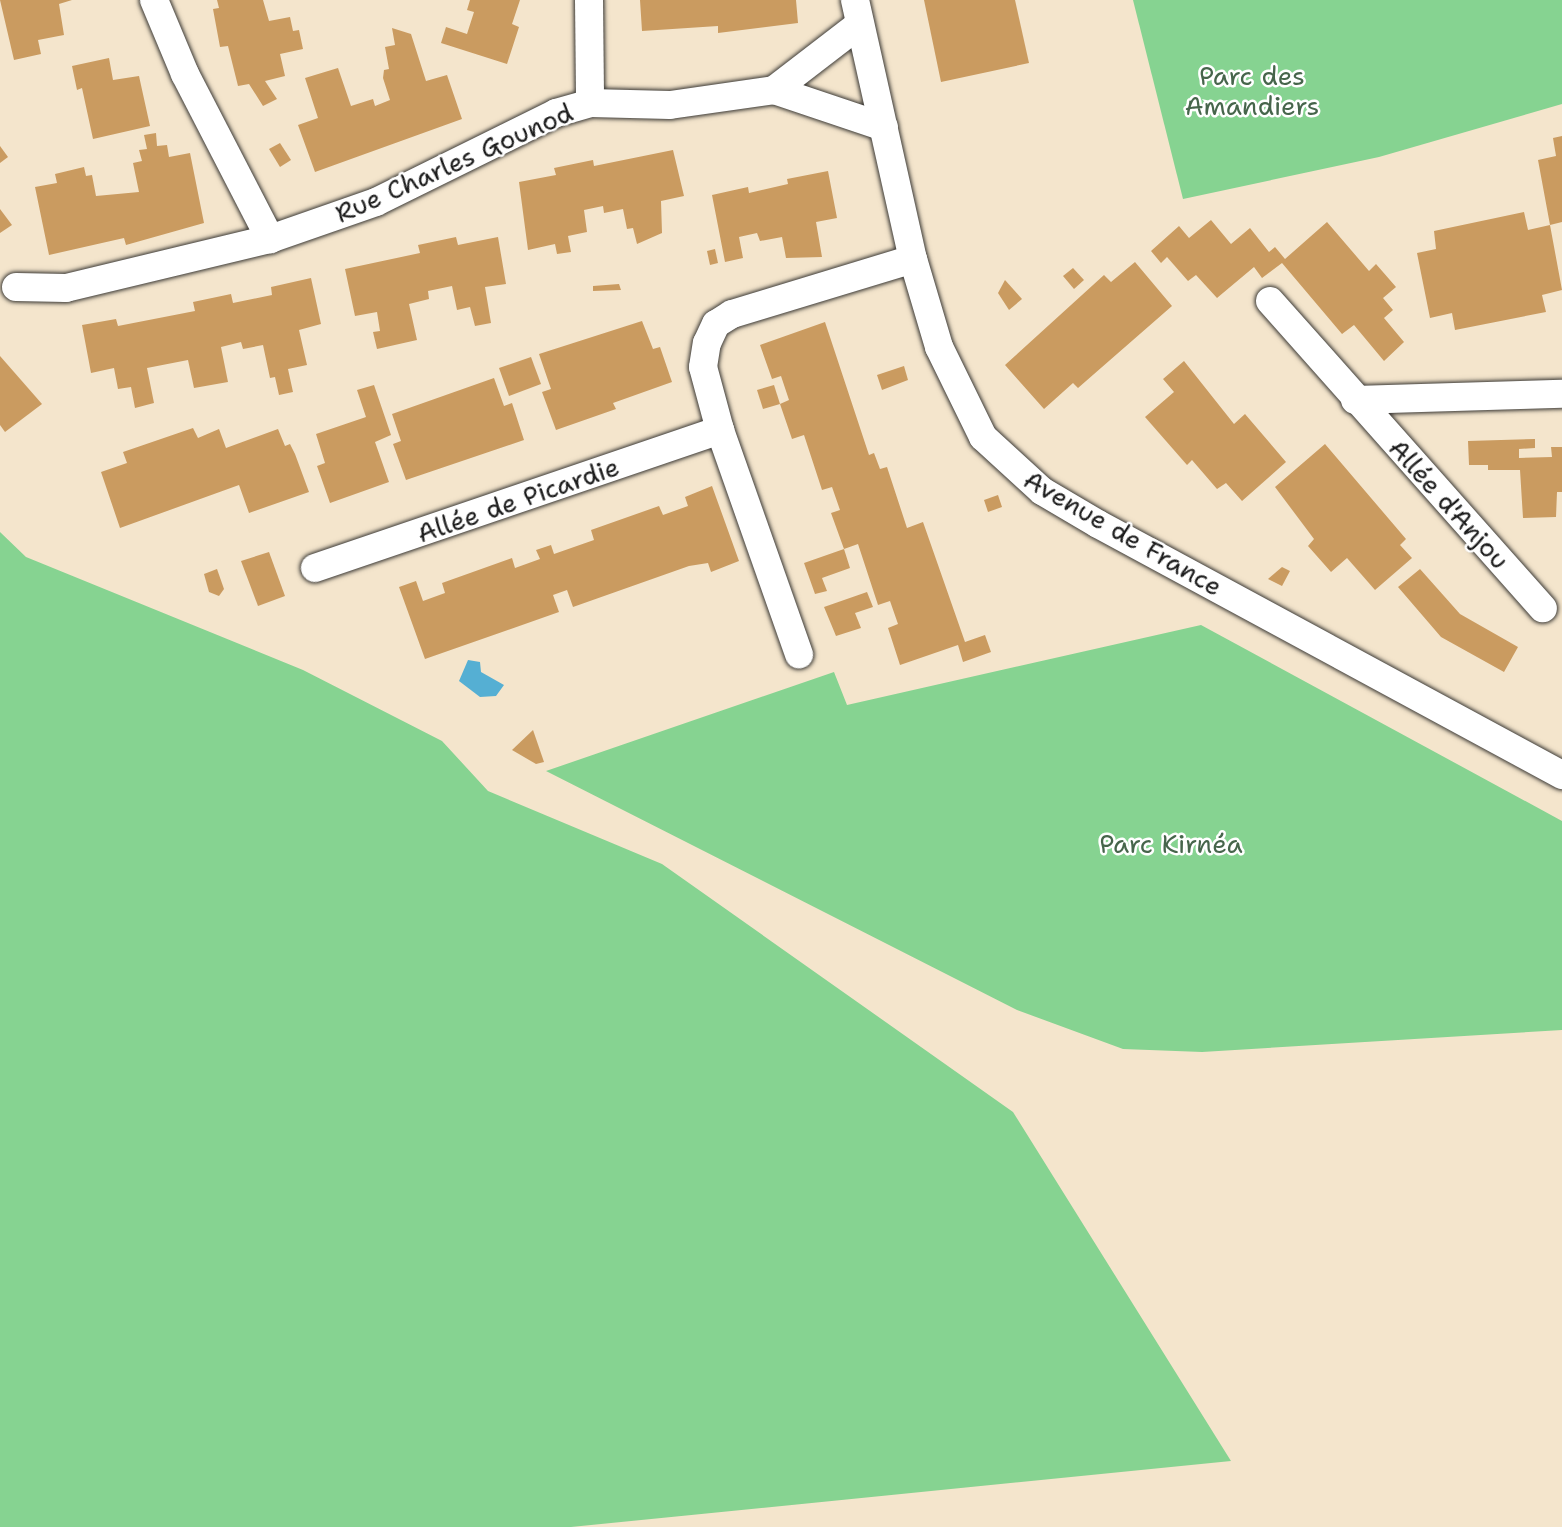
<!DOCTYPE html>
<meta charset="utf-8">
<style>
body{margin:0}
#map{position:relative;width:1562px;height:1527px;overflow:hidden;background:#f4e5cc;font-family:"Shantell Sans",sans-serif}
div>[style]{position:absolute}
.green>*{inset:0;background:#86d391}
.water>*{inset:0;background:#55afd3}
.building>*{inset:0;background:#ca9b60}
.roads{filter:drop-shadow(0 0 2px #3c3a36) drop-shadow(0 0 2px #3c3a36)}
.minor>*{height:28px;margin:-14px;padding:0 14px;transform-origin:14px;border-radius:14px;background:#fff}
span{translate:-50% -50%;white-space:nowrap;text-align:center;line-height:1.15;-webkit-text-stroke:5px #fff;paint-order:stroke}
.park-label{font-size:26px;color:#46654b}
.street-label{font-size:26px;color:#1c1c1c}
</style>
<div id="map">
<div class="green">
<i style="clip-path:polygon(1133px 0,1562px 0,1562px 104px,1379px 157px,1183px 199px)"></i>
<i style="clip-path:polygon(0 532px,26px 557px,303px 670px,442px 741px,488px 791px,662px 864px,1013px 1112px,1231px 1461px,571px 1527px,0 1527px)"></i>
<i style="clip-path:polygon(1201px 625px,1562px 821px,1562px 1030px,1202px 1052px,1123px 1049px,1017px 1010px,546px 771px,834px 672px,847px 705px)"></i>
</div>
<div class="water">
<i style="clip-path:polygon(468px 660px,480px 662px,481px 672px,504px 685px,496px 696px,480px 697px,459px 681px)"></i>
</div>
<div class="building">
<i style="clip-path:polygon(0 0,72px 0,59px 4px,64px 35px,38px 40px,41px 54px,14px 60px)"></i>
<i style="clip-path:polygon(217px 0,263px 0,269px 21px,290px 17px,293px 31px,299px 30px,303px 49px,280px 54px,285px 76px,265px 81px,277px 99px,263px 106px,249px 84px,238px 86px,228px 46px,220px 47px,213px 9px,219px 8px)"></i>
<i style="clip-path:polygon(470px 0,520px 0,512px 24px,519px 27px,507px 64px,441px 43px,446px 27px,467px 34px,474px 12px,467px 10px)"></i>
<i style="clip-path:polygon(640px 0,796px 0,798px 23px,718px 33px,718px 26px,642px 31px)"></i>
<i style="clip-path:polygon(924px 0,1015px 0,1029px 63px,941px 82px)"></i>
<i style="clip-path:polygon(392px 28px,411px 34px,426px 81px,447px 75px,462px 119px,315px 172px,298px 125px,318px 118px,305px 78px,338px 68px,351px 106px,373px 99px,375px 106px,390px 100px,383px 78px,384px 70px,389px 69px,385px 47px,395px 45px)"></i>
<i style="clip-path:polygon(109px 58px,113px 80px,139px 76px,150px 126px,93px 139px,82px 88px,77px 90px,72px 66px)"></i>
<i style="clip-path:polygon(156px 133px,157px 146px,167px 145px,169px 157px,190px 153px,204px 223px,126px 245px,124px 238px,49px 255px,35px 187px,57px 183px,55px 174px,84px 167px,86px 176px,92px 175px,96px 196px,139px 192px,133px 163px,142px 161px,139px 150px,147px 149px,144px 135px)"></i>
<i style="clip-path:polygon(1562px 136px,1562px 222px,1550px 225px,1538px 160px,1556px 156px,1553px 138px)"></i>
<i style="clip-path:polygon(280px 143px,291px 160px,280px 167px,269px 149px)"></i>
<i style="clip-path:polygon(0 146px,8px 157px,0 163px)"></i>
<i style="clip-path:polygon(673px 150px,684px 196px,661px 201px,662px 233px,637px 244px,633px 228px,627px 229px,623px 209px,604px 213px,603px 206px,584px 210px,587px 232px,568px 236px,571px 252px,557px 254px,555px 244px,528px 250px,519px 182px,556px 175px,554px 168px,593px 160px,594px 166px)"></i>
<i style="clip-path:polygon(828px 171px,837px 218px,816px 222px,822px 257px,786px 258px,782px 237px,760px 241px,757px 233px,739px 237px,743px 258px,725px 262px,712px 195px,748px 187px,749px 193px,788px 184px,787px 179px)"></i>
<i style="clip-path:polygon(0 209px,12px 225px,0 233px)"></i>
<i style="clip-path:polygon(1524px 212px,1528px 230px,1550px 225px,1562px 290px,1542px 295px,1546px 312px,1455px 330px,1452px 313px,1430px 318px,1417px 253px,1436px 249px,1434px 231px)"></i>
<i style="clip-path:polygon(1211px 220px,1231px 244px,1250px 228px,1269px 252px,1275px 247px,1285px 259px,1327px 222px,1369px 271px,1376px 264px,1396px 287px,1383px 298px,1393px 310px,1384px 318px,1404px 342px,1384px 361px,1354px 325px,1342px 334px,1282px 263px,1262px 278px,1254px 267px,1217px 298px,1196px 275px,1188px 281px,1167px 257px,1161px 263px,1151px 251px,1179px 226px,1189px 238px)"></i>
<i style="clip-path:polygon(456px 237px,458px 245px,498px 237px,506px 284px,485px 287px,491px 323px,475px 326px,470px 307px,457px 310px,452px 286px,428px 291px,429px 299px,409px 304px,417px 340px,377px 349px,373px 332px,380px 331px,377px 312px,355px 316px,345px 269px,420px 253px,418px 245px)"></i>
<i style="clip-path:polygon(715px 249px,718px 263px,710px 265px,707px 251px)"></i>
<i style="clip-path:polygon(1135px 262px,1172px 306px,1078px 388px,1073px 383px,1044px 409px,1005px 365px,1104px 275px,1111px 282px)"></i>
<i style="clip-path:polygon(1073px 268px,1084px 280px,1074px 289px,1063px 276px)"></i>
<i style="clip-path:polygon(311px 278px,321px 324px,299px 330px,307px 365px,288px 369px,293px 392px,279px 395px,275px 377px,270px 378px,263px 345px,243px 349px,241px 342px,221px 347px,228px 382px,194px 388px,188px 360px,147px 368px,154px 403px,135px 408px,131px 387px,118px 389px,114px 368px,91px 373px,82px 325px,116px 319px,118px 326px,195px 311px,193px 302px,231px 294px,233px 303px,272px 295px,271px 287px)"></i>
<i style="clip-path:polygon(1005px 280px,1022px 299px,1009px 310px,998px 293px)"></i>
<i style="clip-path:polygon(619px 284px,621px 290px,593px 291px,593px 286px)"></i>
<i style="clip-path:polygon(642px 321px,653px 349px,660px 347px,672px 382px,613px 403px,616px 409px,556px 430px,542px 392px,551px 389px,539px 354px)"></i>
<i style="clip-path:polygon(825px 322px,869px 455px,874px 453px,880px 469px,887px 467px,907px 528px,923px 522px,965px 642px,985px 635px,991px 652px,963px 662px,958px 645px,900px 665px,888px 628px,898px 624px,890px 601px,878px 605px,858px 544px,844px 549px,831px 513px,840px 510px,832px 487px,822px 490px,804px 435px,792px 439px,780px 404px,789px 400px,781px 376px,772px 379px,760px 345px)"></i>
<i style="clip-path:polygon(0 356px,42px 404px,5px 432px,0 425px)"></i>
<i style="clip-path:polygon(531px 357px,541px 384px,509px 396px,499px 368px)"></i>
<i style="clip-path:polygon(1184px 361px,1234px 424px,1245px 414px,1286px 462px,1242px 501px,1226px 483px,1217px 489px,1192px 460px,1187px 465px,1145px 417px,1174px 392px,1163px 379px)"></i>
<i style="clip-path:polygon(904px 366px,908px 380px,882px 390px,877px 375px)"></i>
<i style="clip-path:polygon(494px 378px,504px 406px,512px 403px,524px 440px,406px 480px,393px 444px,401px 441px,392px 414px)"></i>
<i style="clip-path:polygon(374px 385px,391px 435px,375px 442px,389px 482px,330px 503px,317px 466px,325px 463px,316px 434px,366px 417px,357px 390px)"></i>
<i style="clip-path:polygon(774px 385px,780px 404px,763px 409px,757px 390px)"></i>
<i style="clip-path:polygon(193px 428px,198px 438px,219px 429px,226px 448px,278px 429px,285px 446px,290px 444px,295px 454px,309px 492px,249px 513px,239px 485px,120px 528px,101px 472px,127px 463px,123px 452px)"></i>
<i style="clip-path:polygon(1535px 439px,1535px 448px,1519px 449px,1519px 458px,1552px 457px,1551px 447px,1562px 447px,1562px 492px,1557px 492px,1556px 517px,1523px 518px,1520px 470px,1488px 470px,1488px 465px,1469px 465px,1468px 441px)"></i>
<i style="clip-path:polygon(1325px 444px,1406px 539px,1400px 545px,1412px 558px,1375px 590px,1347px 558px,1331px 572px,1308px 546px,1314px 539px,1275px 487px)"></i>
<i style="clip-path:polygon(712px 486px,739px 561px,711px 572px,708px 563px,689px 566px,573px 607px,567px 590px,553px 595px,559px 612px,425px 659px,399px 587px,416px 581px,423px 601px,445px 593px,442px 583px,512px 558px,515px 568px,540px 559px,536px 550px,551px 545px,554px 554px,594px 540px,591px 530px,659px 506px,663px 515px,688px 506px,685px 497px)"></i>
<i style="clip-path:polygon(998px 495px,1002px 507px,988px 512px,984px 500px)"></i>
<i style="clip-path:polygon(844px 549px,850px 568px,822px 578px,827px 591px,815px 594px,804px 563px)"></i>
<i style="clip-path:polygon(269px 552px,285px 596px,258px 606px,241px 561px)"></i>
<i style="clip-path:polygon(1282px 567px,1290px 571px,1282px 586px,1268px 579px)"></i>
<i style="clip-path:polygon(217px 569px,224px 589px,219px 596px,209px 592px,204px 574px)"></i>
<i style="clip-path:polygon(1420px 569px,1460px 614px,1518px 647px,1504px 672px,1441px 637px,1398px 587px)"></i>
<i style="clip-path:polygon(867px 592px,873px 607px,855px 613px,861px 628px,836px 636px,824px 607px)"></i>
<i style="clip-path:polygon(533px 730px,544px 762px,536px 764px,512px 750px)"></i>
</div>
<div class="roads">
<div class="minor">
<i style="left:154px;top:0;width:80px;rotate:67.3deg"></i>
<i style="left:185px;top:74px;width:186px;rotate:62.7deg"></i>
<i style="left:589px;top:0;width:103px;rotate:89.4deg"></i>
<i style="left:855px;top:0;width:265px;rotate:77.4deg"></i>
<i style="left:913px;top:259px;width:92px;rotate:73.5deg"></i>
<i style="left:939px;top:347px;width:100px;rotate:63.9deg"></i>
<i style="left:983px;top:437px;width:80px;rotate:42.5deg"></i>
<i style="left:1042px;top:491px;width:65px;rotate:30.5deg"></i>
<i style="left:1098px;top:524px;width:528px;rotate:28.41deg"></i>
<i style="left:774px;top:90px;width:108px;rotate:-37.5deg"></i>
<i style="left:16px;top:287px;width:50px;rotate:1.1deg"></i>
<i style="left:66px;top:288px;width:210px;rotate:-13.5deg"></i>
<i style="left:270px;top:239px;width:112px;rotate:-19.2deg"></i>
<i style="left:376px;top:202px;width:201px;rotate:-26.3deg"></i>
<i style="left:556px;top:113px;width:35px;rotate:-16deg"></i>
<i style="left:590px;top:103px;width:80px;rotate:1.4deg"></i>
<i style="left:670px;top:105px;width:105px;rotate:-8.2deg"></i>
<i style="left:774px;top:90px;width:116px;rotate:18.6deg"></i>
<i style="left:1270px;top:301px;width:411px;rotate:48.4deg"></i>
<i style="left:1355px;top:400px;width:207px;rotate:-1.7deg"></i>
<i style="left:720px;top:430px;width:238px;rotate:70.6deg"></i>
<i style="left:315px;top:568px;width:428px;rotate:-18.8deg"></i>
<i style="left:720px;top:430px;width:65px;rotate:-105.1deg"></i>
<i style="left:703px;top:367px;width:24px;rotate:-81deg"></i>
<i style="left:707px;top:343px;width:21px;rotate:-65deg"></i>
<i style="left:716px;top:324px;width:19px;rotate:-32deg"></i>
<i style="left:732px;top:314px;width:189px;rotate:-16.9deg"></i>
</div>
</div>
<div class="park-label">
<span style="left:1252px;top:91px">Parc des<br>Amandiers</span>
<span style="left:1171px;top:844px">Parc Kirnéa</span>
</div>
<div class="street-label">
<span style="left:454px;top:163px;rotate:-24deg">Rue Charles Gounod</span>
<span style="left:518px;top:500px;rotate:-19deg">Allée de Picardie</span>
<span style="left:1449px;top:504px;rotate:48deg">Allée d'Anjou</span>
<span style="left:1123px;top:533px;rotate:30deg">Avenue de France</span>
</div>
</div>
